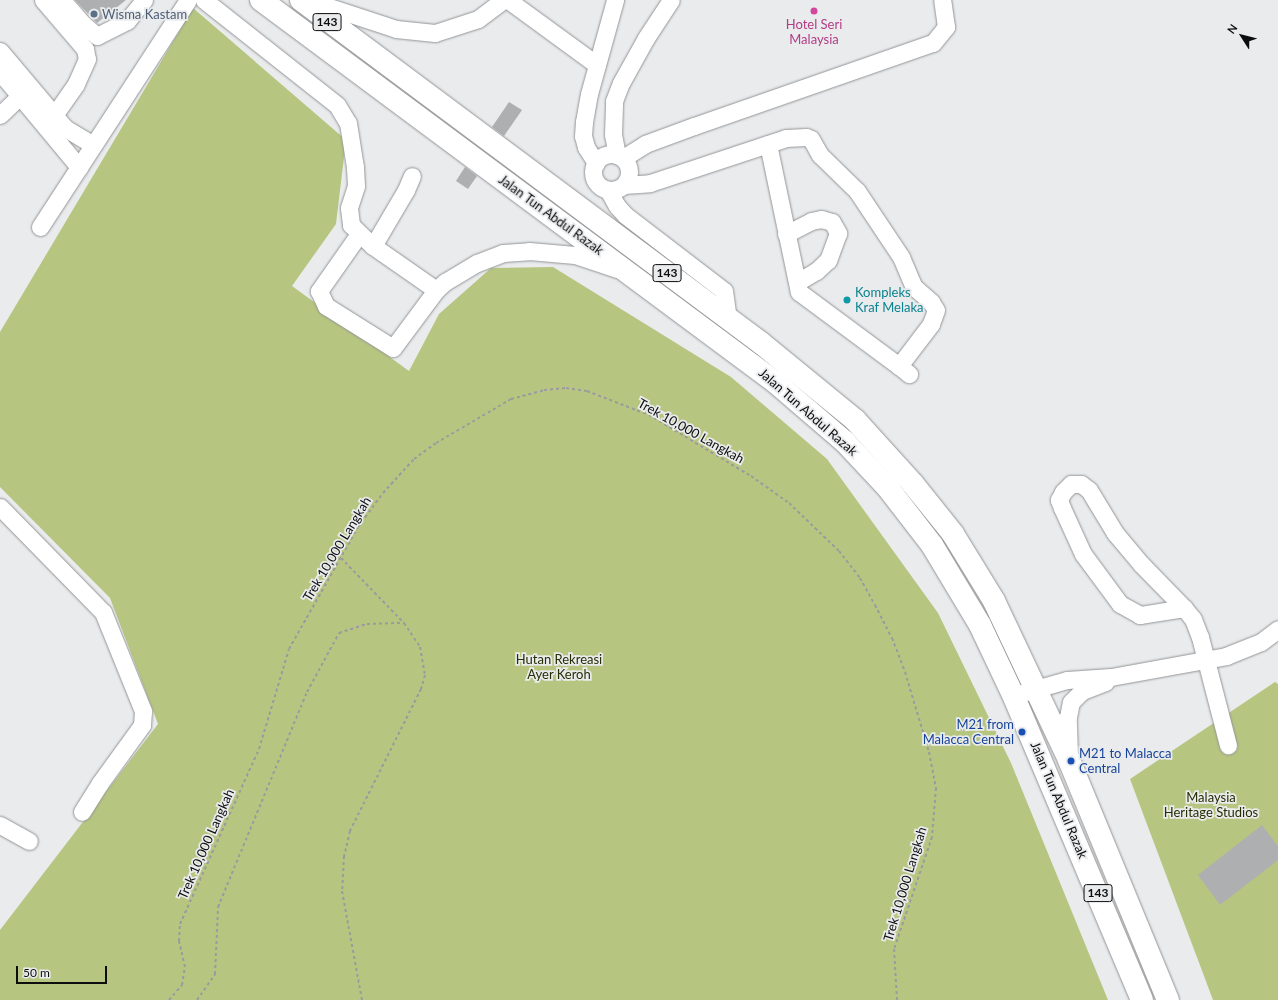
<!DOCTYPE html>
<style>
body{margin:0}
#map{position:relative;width:1278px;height:1000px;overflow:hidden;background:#e9ebed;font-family:Lato,sans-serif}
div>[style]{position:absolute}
.green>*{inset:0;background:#b6c680}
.building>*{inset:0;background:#aeafb1}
.path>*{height:2px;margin-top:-1px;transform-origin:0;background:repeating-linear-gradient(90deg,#9a9b9d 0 3px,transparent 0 6px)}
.roads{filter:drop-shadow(0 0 1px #939496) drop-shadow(0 0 1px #939496)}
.minor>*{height:17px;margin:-8.5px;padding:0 8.5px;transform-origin:8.5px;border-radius:8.5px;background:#fff}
.minor>.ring{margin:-8.5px;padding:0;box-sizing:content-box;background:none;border:17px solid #fff;border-radius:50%}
.highway>*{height:22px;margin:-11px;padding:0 11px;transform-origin:11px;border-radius:11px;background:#fff}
.dots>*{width:11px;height:11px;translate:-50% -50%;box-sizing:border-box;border:2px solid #e9ebed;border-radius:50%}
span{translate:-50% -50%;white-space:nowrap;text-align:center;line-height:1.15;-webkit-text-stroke:3.5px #e9ebed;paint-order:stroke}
.shield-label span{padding:1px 3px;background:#e9ebed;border:1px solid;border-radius:3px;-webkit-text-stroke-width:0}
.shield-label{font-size:12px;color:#0d0d0e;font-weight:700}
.service-label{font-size:13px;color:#4e5e75}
.left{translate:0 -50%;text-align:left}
.hotel-label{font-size:13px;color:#b23c85}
.street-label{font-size:13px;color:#0d0d0e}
.culture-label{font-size:13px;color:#0d838f}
.park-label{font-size:13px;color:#262d02}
.transit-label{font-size:13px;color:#164399}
.right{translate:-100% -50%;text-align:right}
.north{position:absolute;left:1222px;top:16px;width:40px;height:40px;-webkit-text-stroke:3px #e9ebed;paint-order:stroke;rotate:306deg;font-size:11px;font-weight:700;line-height:16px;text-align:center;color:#0d0d0e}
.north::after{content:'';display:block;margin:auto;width:14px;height:18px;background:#0d0d0e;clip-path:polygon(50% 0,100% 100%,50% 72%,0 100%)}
.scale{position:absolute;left:16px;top:966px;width:91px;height:18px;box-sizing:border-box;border:2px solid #0d0d0e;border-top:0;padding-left:5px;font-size:12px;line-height:14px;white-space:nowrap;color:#0d0d0e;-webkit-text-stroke:3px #e9ebed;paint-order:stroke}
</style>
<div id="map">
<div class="green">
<i style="clip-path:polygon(193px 8px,346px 140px,336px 224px,292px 286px,409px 371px,439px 314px,491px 268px,553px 267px,731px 377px,827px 459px,938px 613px,1011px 763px,1108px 1000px,0 1000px,0 930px,158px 724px,110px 598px,0 487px,0 332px)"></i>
<i style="clip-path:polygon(1275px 682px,1278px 684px,1278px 1000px,1213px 1000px,1130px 779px)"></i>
</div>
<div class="building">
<i style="clip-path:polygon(75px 0,126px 0,97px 23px)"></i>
<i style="clip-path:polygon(509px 102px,522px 110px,504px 136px,492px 127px)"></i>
<i style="clip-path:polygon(465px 167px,477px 176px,468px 189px,456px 181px)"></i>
<i style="clip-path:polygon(1262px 825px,1278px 846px,1278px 860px,1220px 905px,1198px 875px)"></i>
</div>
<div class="path">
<i style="left:341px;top:558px;width:91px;rotate:45.9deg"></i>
<i style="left:404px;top:623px;width:29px;rotate:56deg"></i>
<i style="left:420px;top:647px;width:28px;rotate:80deg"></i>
<i style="left:425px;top:675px;width:15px;rotate:106deg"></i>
<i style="left:421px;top:689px;width:159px;rotate:116.6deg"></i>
<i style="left:350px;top:831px;width:26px;rotate:103deg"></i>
<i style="left:344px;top:856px;width:35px;rotate:93deg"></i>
<i style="left:342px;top:891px;width:111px;rotate:79.6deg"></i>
<i style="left:169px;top:1000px;width:20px;rotate:-49deg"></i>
<i style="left:182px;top:985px;width:18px;rotate:-81deg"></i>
<i style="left:185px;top:967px;width:27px;rotate:-103deg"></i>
<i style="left:179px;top:941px;width:17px;rotate:-87deg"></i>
<i style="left:180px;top:924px;width:192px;rotate:-65.7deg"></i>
<i style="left:259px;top:749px;width:104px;rotate:-73.3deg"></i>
<i style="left:289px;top:649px;width:140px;rotate:-60.5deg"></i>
<i style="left:358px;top:527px;width:42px;rotate:-53.7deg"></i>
<i style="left:383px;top:493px;width:46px;rotate:-47.6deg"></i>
<i style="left:414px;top:459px;width:27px;rotate:-36deg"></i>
<i style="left:436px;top:443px;width:87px;rotate:-30.4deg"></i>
<i style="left:511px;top:399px;width:34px;rotate:-15deg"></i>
<i style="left:544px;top:390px;width:22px;rotate:-5deg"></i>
<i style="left:566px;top:388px;width:21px;rotate:8deg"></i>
<i style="left:587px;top:391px;width:66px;rotate:21.2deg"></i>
<i style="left:649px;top:415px;width:119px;rotate:30.9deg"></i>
<i style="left:751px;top:476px;width:47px;rotate:35.4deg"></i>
<i style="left:789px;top:503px;width:69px;rotate:43.8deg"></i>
<i style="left:839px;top:551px;width:34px;rotate:52deg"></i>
<i style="left:860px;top:578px;width:31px;rotate:61deg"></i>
<i style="left:875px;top:605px;width:37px;rotate:63deg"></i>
<i style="left:892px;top:638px;width:36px;rotate:69deg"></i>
<i style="left:905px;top:672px;width:84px;rotate:73.3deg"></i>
<i style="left:929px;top:752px;width:37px;rotate:79deg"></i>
<i style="left:936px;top:788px;width:49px;rotate:94.7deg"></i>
<i style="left:932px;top:837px;width:118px;rotate:108.7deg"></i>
<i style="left:894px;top:949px;width:51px;rotate:86.6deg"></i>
<i style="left:197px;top:1000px;width:32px;rotate:-55deg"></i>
<i style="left:215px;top:974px;width:67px;rotate:-87.4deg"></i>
<i style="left:218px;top:907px;width:233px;rotate:-67.5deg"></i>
<i style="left:307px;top:692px;width:67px;rotate:-61.5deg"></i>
<i style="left:339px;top:633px;width:29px;rotate:-18deg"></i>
<i style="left:367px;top:624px;width:37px;rotate:-2deg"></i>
</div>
<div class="roads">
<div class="minor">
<i style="left:43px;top:0;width:65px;rotate:49.4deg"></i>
<i style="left:85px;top:49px;width:10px;rotate:79deg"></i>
<i style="left:87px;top:59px;width:27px;rotate:114deg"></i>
<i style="left:76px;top:84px;width:38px;rotate:125deg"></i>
<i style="left:62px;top:0;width:33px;rotate:49deg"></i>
<i style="left:84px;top:25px;width:17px;rotate:40deg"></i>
<i style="left:97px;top:36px;width:34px;rotate:-27deg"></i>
<i style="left:127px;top:21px;width:27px;rotate:-51deg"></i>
<i style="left:204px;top:0;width:169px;rotate:38.3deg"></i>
<i style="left:337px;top:105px;width:21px;rotate:59deg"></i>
<i style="left:348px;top:123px;width:45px;rotate:81deg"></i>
<i style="left:355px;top:167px;width:19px;rotate:87deg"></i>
<i style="left:356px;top:186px;width:23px;rotate:108deg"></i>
<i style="left:349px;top:208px;width:17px;rotate:83deg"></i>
<i style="left:351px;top:225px;width:30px;rotate:44deg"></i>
<i style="left:373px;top:246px;width:77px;rotate:34.9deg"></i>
<i style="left:436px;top:290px;width:12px;rotate:-42deg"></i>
<i style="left:445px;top:282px;width:37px;rotate:-31deg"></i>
<i style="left:477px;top:263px;width:28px;rotate:-21deg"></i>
<i style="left:503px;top:253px;width:26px;rotate:-4deg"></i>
<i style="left:529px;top:251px;width:46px;rotate:5deg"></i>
<i style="left:575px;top:255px;width:44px;rotate:18.4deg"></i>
<i style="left:308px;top:0;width:93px;rotate:18.2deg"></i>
<i style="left:396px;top:29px;width:39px;rotate:6deg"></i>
<i style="left:435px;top:33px;width:45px;rotate:-18deg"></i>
<i style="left:478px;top:19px;width:31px;rotate:-37deg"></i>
<i style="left:508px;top:0;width:110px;rotate:36.1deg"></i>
<i style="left:0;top:51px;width:101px;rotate:49.8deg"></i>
<i style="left:65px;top:128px;width:33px;rotate:31deg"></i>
<i style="left:0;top:72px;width:124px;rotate:50.3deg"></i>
<i style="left:0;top:115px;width:28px;rotate:-44deg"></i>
<i style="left:768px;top:144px;width:151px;rotate:78.2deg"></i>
<i style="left:799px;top:292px;width:124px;rotate:36.5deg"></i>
<i class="ring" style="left:593px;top:154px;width:19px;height:19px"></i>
<i style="left:617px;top:155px;width:21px;rotate:-101deg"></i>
<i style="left:613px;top:134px;width:33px;rotate:-88deg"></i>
<i style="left:614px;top:101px;width:19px;rotate:-69deg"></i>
<i style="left:621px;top:83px;width:51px;rotate:-60.9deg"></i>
<i style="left:646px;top:38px;width:45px;rotate:-56.7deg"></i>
<i style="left:623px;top:158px;width:26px;rotate:-32deg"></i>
<i style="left:645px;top:144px;width:52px;rotate:-20.2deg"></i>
<i style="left:694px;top:126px;width:253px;rotate:-19.2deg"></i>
<i style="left:933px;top:43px;width:21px;rotate:-51deg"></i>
<i style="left:946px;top:27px;width:27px;rotate:-98deg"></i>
<i style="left:596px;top:163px;width:19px;rotate:-122deg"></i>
<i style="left:586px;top:147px;width:11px;rotate:-105deg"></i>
<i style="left:583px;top:136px;width:14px;rotate:-86deg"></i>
<i style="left:584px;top:122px;width:28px;rotate:-80deg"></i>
<i style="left:589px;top:94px;width:98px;rotate:-74.5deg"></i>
<i style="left:624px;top:185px;width:26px;rotate:-4deg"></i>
<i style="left:650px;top:183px;width:143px;rotate:-18.3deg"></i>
<i style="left:786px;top:138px;width:20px;rotate:-3deg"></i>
<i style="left:806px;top:137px;width:5px;rotate:22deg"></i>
<i style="left:811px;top:139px;width:18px;rotate:61deg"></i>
<i style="left:820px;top:155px;width:52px;rotate:44.2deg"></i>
<i style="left:857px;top:191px;width:79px;rotate:56.3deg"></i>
<i style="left:901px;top:257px;width:33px;rotate:67deg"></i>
<i style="left:914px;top:287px;width:23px;rotate:41deg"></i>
<i style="left:931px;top:302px;width:9px;rotate:58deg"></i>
<i style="left:936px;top:310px;width:15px;rotate:110deg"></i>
<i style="left:931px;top:324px;width:53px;rotate:127.3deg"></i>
<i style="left:899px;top:366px;width:13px;rotate:39deg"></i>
<i style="left:608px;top:190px;width:18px;rotate:61deg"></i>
<i style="left:617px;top:206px;width:12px;rotate:48deg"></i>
<i style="left:625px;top:215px;width:125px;rotate:37.5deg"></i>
<i style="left:724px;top:291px;width:28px;rotate:82deg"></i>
<i style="left:40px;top:227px;width:271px;rotate:-56.9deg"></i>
<i style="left:359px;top:234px;width:70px;rotate:125.1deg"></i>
<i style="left:319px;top:291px;width:17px;rotate:65deg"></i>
<i style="left:326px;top:306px;width:79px;rotate:32.1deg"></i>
<i style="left:393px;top:348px;width:72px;rotate:-53.4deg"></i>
<i style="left:786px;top:234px;width:28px;rotate:-27deg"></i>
<i style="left:811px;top:221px;width:10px;rotate:-11deg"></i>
<i style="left:821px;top:219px;width:11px;rotate:15deg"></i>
<i style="left:832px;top:222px;width:13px;rotate:61deg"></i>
<i style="left:838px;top:233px;width:29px;rotate:110deg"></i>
<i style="left:828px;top:260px;width:16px;rotate:137deg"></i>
<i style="left:816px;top:271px;width:21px;rotate:149deg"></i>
<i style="left:373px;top:246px;width:65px;rotate:-59.5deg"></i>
<i style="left:406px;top:190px;width:15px;rotate:-67deg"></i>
<i style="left:0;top:507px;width:147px;rotate:45.6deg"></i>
<i style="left:103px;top:612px;width:107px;rotate:68deg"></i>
<i style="left:143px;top:711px;width:14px;rotate:94deg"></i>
<i style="left:142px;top:725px;width:72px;rotate:125.9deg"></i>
<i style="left:100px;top:783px;width:34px;rotate:122deg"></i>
<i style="left:1184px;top:608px;width:45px;rotate:171deg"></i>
<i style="left:1140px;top:615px;width:23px;rotate:-151deg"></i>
<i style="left:1120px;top:604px;width:62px;rotate:-126.5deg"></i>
<i style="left:1083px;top:554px;width:51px;rotate:-114.5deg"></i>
<i style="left:1062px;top:508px;width:9px;rotate:-111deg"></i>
<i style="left:1059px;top:500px;width:9px;rotate:-63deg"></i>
<i style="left:1063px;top:492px;width:11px;rotate:-45deg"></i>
<i style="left:1071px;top:484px;width:10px"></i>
<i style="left:1081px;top:484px;width:10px;rotate:37deg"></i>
<i style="left:1089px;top:490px;width:50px;rotate:58.8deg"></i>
<i style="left:1115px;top:533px;width:40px;rotate:50deg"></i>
<i style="left:1141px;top:564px;width:62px;rotate:45.7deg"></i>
<i style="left:1184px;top:608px;width:14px;rotate:51deg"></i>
<i style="left:1193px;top:619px;width:19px;rotate:69deg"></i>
<i style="left:1200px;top:637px;width:112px;rotate:75.5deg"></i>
<i style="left:1025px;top:692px;width:44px;rotate:-15.9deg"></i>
<i style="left:1067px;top:680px;width:44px;rotate:-3.9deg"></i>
<i style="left:1111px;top:677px;width:117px;rotate:-10.3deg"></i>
<i style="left:1226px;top:656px;width:38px;rotate:-22deg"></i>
<i style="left:1261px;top:642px;width:21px;rotate:-37deg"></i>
<i style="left:1069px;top:755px;width:38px;rotate:-92deg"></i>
<i style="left:1068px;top:717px;width:15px;rotate:-79deg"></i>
<i style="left:1071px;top:702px;width:16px;rotate:-45deg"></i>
<i style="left:1082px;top:691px;width:25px;rotate:-21deg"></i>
<i style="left:0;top:825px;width:33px;rotate:29deg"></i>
</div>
<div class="highway">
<i style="left:261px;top:0;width:640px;rotate:36.62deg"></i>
<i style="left:775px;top:382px;width:92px;rotate:40.6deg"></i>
<i style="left:845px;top:442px;width:63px;rotate:46.9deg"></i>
<i style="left:888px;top:488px;width:72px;rotate:52.3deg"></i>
<i style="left:932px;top:545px;width:93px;rotate:59deg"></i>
<i style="left:980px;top:625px;width:80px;rotate:64.7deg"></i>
<i style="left:1014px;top:697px;width:329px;rotate:67.1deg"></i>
<i style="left:301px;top:0;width:574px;rotate:36.71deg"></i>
<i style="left:761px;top:343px;width:122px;rotate:39.3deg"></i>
<i style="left:855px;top:420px;width:86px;rotate:47.8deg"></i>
<i style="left:913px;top:484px;width:64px;rotate:51.3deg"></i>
<i style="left:953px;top:534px;width:79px;rotate:58.5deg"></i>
<i style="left:994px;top:601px;width:176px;rotate:64.7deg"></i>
<i style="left:1069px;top:760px;width:260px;rotate:67.6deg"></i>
</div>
</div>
<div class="dots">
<i style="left:814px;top:11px;background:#d1479c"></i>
<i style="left:94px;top:14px;background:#5c6f8a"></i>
<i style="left:847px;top:300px;background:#0f9aa8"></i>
<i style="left:1022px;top:732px;background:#1a4fb4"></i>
<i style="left:1071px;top:761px;background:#1a4fb4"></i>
</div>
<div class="shield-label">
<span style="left:327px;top:22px">143</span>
<span style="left:667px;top:273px">143</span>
<span style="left:1098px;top:893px">143</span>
</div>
<div class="service-label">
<span class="left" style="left:102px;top:14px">Wisma Kastam</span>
</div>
<div class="hotel-label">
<span style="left:814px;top:32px">Hotel Seri<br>Malaysia</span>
</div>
<div class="street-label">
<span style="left:551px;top:215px;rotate:36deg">Jalan Tun Abdul Razak</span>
<span style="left:808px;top:412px;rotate:41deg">Jalan Tun Abdul Razak</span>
<span style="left:691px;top:431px;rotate:29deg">Trek 10,000 Langkah</span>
<span style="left:337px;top:549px;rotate:-59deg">Trek 10,000 Langkah</span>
<span style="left:1059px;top:800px;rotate:67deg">Jalan Tun Abdul Razak</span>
<span style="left:206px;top:844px;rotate:-66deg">Trek 10,000 Langkah</span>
<span style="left:905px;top:884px;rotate:-73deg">Trek 10,000 Langkah</span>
</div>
<div class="culture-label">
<span class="left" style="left:855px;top:300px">Kompleks<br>Kraf Melaka</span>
</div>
<div class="park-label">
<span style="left:559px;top:667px">Hutan Rekreasi<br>Ayer Keroh</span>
<span style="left:1211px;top:805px">Malaysia<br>Heritage Studios</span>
</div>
<div class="transit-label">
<span class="right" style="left:1014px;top:732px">M21 from<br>Malacca Central</span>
<span class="left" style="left:1079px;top:761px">M21 to Malacca<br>Central</span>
</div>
<div class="north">N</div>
<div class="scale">50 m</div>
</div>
